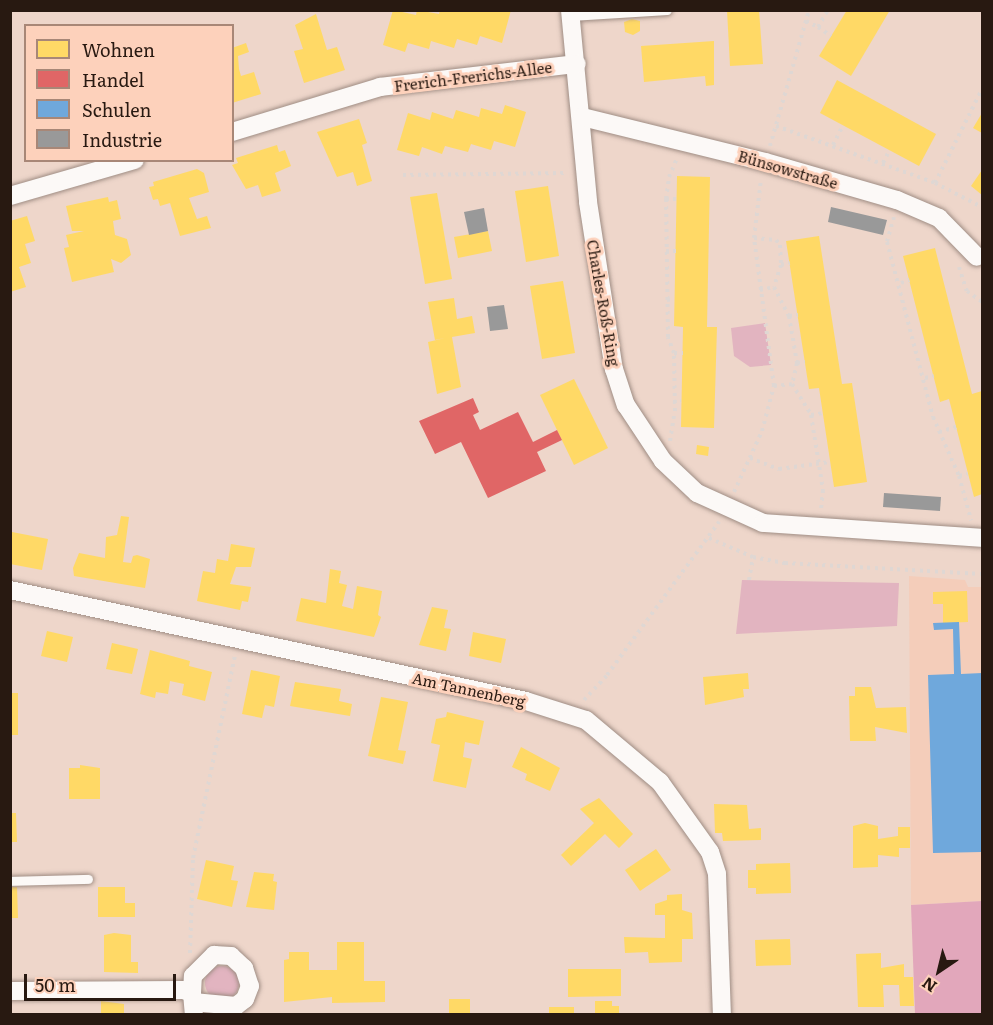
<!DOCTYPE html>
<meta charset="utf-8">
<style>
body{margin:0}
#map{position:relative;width:993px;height:1025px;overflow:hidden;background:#eed6ca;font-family:Literata,serif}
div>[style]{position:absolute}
.built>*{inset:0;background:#f4cdba}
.green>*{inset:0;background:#e2b4c0}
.round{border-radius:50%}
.forest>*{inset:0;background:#e2a7bb}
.homes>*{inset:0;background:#ffd966}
.shops>*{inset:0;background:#e06666}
.schools>*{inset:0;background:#6fa8dc}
.industry>*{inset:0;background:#999}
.path>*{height:4px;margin-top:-2px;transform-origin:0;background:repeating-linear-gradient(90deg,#dfd7d3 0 3px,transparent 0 7.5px)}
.roads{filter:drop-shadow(0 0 2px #9f8d84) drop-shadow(0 0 2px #9f8d84)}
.lane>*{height:9px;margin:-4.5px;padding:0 4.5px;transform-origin:4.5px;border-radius:4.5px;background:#fcf9f7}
.street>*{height:18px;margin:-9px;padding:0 9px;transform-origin:9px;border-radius:9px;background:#fcf9f7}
span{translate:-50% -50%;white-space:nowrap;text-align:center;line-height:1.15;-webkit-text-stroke:6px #fdd1bb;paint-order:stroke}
.street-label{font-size:15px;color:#281911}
.frame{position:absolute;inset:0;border:12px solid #281911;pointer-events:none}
.legend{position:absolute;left:24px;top:24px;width:210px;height:138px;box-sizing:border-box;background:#fdd1bb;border:2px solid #a88777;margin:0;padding:8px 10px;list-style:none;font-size:18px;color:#281911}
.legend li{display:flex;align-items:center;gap:12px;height:30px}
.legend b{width:30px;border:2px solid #a88777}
.north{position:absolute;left:909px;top:941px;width:60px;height:60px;-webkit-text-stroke:4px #fdd1bb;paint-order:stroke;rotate:215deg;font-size:16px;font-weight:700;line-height:24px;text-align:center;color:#281911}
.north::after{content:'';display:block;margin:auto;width:21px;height:27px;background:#281911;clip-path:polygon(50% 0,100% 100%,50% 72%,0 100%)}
.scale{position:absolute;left:24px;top:974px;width:152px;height:27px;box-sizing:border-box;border:3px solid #281911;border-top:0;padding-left:8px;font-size:18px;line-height:21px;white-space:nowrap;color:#281911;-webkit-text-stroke:4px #fdd1bb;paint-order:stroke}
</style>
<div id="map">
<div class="built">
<i style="clip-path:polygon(909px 576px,965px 580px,968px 587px,982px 587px,982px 901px,911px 905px)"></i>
</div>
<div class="green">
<i style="clip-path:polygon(765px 323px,771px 365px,750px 367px,734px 356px,731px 328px)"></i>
<i style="clip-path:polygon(742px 580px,899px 583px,897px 626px,736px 634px)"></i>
<i class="round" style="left:205px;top:966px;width:34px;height:34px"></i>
</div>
<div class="forest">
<i style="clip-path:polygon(982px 901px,982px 1014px,915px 1014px,911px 905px)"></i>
</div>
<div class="homes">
<i style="clip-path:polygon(393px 10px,416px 15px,417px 10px,439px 14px,440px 10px,511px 10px,502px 43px,480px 36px,477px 45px,457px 39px,454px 48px,431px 41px,429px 49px,408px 43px,405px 52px,383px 45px)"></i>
<i style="clip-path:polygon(727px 10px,759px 10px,763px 64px,730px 66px)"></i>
<i style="clip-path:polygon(847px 10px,890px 10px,851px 76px,819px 56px)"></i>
<i style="clip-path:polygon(316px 14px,327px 50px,337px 47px,345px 70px,304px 83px,294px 51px,303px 49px,295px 25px)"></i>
<i style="clip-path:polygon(632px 19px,640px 21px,640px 31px,633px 35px,625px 32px,624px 22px)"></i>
<i style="clip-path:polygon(714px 41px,714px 85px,706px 86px,705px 76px,644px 82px,641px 46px)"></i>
<i style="clip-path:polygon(246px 43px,249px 52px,238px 56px,239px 69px,241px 76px,254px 72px,261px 94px,232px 103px,232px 48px)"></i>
<i style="clip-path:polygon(837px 80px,936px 134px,919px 166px,820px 113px)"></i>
<i style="clip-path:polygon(505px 105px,526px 112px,515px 147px,494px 141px,491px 150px,471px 144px,468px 152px,445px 146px,442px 154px,422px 147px,419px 156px,397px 150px,408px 113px,430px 120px,432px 112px,453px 119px,456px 110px,479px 117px,481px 108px,502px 114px)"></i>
<i style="clip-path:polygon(982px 113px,982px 133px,973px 128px)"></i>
<i style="clip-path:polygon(359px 119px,367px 143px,362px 145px,372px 181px,357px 186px,353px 172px,337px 177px,317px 132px)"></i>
<i style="clip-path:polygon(277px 145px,279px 152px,285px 150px,291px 166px,275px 173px,281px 191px,262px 197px,258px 185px,246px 189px,232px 165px,238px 163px,236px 158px)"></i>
<i style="clip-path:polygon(197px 169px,204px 173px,209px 192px,189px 198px,197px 219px,207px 216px,211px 228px,180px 236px,170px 203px,160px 206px,158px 199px,153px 200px,149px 187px,154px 186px,153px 182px)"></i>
<i style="clip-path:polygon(982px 170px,982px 195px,971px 186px)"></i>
<i style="clip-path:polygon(677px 176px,710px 177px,707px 327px,717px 327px,714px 428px,681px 427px,683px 327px,674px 326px)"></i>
<i style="clip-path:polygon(548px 186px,559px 256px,526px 262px,515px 191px)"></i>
<i style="clip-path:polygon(437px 193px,452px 279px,425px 284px,410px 197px)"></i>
<i style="clip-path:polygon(108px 197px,109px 202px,117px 200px,121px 219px,113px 221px,115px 235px,127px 239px,131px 255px,121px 263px,111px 259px,114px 272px,72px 282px,64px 248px,69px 247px,66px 235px,84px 231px,72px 231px,66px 206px)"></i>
<i style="clip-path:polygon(27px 216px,35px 241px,25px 244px,31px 263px,19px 267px,26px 287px,10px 292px,10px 221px)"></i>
<i style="clip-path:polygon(488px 231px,492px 251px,458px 258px,454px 237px)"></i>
<i style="clip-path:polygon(819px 236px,842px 384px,852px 383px,867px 482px,834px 487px,819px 388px,809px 389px,786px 241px)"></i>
<i style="clip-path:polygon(935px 248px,972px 394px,982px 391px,982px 494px,974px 497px,949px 399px,940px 402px,903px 256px)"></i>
<i style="clip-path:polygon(563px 281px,575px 353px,542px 359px,530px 286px)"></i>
<i style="clip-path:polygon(454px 298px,457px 319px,472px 316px,475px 333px,452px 337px,461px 387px,437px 394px,428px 342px,445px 338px,435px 340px,428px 302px)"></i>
<i style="clip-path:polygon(574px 379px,608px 448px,574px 465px,540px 395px)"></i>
<i style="clip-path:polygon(697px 445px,709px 447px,708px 456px,696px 454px)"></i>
<i style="clip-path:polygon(121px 516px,129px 517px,123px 562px,131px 563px,133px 556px,137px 555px,150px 559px,145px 588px,74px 576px,73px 568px,79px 553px,105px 558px,106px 537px,117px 535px)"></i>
<i style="clip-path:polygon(12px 532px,48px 539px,42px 570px,10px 564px)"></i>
<i style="clip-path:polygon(231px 544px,255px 548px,251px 567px,236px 567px,230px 584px,251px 587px,248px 602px,242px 601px,240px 610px,197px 601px,203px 571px,215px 573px,217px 559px,228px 561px)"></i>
<i style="clip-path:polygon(330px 569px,341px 571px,339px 583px,347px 585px,342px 606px,353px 609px,357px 586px,382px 591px,378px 615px,381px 617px,374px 637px,296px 621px,301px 598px,326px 603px)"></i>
<i style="clip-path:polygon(967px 591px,968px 622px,943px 623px,943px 604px,933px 604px,933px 592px)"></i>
<i style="clip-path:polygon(432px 607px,448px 610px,444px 628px,451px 629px,446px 651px,419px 645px)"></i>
<i style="clip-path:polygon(47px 631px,73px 637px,67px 662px,41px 656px)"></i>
<i style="clip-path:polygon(473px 632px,506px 639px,501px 663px,469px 656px)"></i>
<i style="clip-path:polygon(112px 643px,138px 649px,132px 674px,106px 669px)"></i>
<i style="clip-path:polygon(150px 650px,190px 661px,189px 666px,212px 672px,205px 701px,182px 695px,184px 684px,170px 681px,168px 694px,156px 692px,155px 698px,140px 694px)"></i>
<i style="clip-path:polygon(251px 670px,280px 676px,274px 707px,265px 705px,262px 718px,242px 714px)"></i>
<i style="clip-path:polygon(748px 673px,749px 689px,743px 689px,744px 697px,705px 705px,703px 677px)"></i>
<i style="clip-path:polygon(295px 682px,341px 689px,339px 701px,352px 704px,350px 716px,290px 706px)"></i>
<i style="clip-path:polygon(855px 687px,871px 687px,876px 708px,906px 707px,907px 733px,875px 727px,876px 741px,850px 741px,849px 696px,855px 696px)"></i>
<i style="clip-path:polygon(10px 693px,18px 693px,18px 735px,10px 735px)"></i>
<i style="clip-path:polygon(381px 697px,408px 702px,398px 750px,406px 751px,403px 764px,368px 756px)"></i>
<i style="clip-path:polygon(447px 712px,484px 721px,479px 745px,465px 742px,463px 757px,472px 759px,466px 788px,433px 781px,440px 745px,431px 743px,436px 719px,446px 717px)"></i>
<i style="clip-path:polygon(521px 747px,560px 768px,550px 791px,525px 780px,527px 774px,512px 767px)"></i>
<i style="clip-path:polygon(80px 765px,100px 768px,100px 799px,69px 799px,69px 768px,80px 768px)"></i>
<i style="clip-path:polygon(599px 798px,633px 834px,619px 848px,605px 834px,571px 866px,561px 855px,594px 823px,580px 809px)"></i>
<i style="clip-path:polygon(714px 804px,747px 805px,749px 829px,761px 828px,761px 840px,723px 841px,722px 833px,715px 833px)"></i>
<i style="clip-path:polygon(10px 813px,16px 813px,17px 842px,10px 842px)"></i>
<i style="clip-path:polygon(865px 823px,878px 826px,878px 839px,898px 836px,898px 827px,910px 827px,910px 848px,899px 848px,899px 857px,878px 855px,878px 867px,853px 868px,853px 826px)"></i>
<i style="clip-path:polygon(656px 849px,671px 870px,640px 891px,625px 870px)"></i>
<i style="clip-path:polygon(206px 860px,234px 866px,231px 880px,238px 881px,232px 907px,197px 899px)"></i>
<i style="clip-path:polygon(790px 863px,791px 893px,756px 894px,756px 888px,748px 888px,748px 870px,756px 870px,756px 864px)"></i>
<i style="clip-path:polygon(254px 872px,274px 874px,273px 881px,277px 882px,274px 910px,246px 907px)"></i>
<i style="clip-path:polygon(10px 887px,17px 887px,18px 918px,10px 918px)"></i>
<i style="clip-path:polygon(98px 887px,125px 887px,125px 903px,135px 903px,135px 917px,98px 917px)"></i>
<i style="clip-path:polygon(682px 894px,682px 910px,692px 913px,693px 939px,682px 939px,682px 962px,649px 963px,648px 952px,625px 953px,624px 937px,665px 938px,665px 915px,655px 915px,655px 904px,667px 900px,667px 895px)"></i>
<i style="clip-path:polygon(114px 933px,131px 935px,131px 962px,138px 962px,138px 973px,104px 972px,104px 935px)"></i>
<i style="clip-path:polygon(790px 939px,791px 965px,756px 966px,755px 940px)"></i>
<i style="clip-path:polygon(337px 942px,364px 942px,364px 981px,385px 981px,385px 1002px,332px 1003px,332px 997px,284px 1002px,284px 960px,289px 959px,289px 952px,309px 952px,309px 970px,337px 970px)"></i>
<i style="clip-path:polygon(881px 953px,881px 968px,904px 964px,904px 977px,913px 977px,914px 1006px,900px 1006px,899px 985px,883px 985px,884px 1007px,858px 1007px,856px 954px)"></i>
<i style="clip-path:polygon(568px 969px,621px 969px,621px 996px,568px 997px)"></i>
<i style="clip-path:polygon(449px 999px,470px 999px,470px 1014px,449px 1014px)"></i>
<i style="clip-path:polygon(101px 1001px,124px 1004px,124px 1014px,101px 1014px)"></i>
<i style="clip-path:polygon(595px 1001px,612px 1001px,612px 1006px,619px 1006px,619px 1014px,595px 1014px)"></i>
<i style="clip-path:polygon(549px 1007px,574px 1007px,574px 1014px,549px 1014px)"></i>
</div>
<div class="shops">
<i style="clip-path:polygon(473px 398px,479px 412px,473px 415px,480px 430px,518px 412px,533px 442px,557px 430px,562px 440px,537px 452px,546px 471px,488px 498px,461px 442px,435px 454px,419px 421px)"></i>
</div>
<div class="schools">
<i style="clip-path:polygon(959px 622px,961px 674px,982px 673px,982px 852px,933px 853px,928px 675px,954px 674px,953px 629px,934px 630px,933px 623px)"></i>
</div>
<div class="industry">
<i style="clip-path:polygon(831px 207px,887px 220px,883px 235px,828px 222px)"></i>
<i style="clip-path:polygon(484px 208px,488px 231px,469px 235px,464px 212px)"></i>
<i style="clip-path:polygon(504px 305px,508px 329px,490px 331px,487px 307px)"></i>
<i style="clip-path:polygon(884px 493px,941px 497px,940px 511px,883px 507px)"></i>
</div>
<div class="path">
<i style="left:806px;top:21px;width:13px;rotate:27deg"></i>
<i style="left:818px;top:27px;width:20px;rotate:-60deg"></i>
<i style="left:818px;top:27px;width:16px;rotate:35deg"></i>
<i style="left:776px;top:126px;width:169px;rotate:19.7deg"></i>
<i style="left:935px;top:183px;width:53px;rotate:27.1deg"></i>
<i style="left:833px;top:145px;width:22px;rotate:-63deg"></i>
<i style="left:770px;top:146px;width:141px;rotate:-74deg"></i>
<i style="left:883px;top:163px;width:13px;rotate:-63deg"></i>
<i style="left:403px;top:175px;width:164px;rotate:-0.7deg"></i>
<i style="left:935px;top:183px;width:105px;rotate:-63.4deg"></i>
<i style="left:666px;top:199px;width:11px"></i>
<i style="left:894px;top:217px;width:26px;rotate:106deg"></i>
<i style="left:887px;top:242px;width:181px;rotate:75.3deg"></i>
<i style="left:933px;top:417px;width:64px;rotate:66.2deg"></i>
<i style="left:959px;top:476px;width:46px;rotate:74.7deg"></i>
<i style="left:754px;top:238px;width:22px;rotate:5deg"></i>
<i style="left:776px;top:240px;width:6px;rotate:51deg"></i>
<i style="left:780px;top:245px;width:20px;rotate:87deg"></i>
<i style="left:781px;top:265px;width:23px;rotate:108deg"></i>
<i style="left:774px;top:287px;width:33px;rotate:63deg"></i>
<i style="left:789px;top:316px;width:48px;rotate:80.3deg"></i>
<i style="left:797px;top:363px;width:22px;rotate:103deg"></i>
<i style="left:792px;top:384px;width:36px;rotate:58deg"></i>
<i style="left:811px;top:415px;width:76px;rotate:80.9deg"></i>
<i style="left:823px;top:490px;width:20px;rotate:96deg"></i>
<i style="left:666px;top:251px;width:10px"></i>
<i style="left:781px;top:265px;width:9px;rotate:-13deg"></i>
<i style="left:959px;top:267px;width:25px;rotate:72deg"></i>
<i style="left:967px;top:291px;width:19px;rotate:36deg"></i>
<i style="left:901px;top:283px;width:9px;rotate:-21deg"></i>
<i style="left:760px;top:290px;width:14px;rotate:-12deg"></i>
<i style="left:667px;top:300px;width:7px;rotate:-8deg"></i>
<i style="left:789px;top:316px;width:9px;rotate:-6deg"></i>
<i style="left:674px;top:353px;width:9px"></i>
<i style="left:797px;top:363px;width:8px;rotate:-7deg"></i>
<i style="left:925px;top:378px;width:9px;rotate:-13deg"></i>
<i style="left:774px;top:386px;width:18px;rotate:-6deg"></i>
<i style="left:673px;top:402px;width:8px;rotate:-7deg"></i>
<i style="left:811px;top:415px;width:12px;rotate:-9deg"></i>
<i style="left:939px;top:432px;width:18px;rotate:-16deg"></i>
<i style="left:670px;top:441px;width:30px;rotate:-81deg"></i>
<i style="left:675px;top:411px;width:58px;rotate:-91deg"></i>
<i style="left:674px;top:353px;width:17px;rotate:-111deg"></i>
<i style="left:668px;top:337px;width:138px;rotate:-90.8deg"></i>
<i style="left:666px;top:199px;width:22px;rotate:-82deg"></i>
<i style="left:669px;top:177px;width:21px;rotate:-67deg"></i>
<i style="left:750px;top:458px;width:31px;rotate:21deg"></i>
<i style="left:779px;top:469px;width:51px;rotate:-7.8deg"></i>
<i style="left:959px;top:476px;width:9px;rotate:-13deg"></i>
<i style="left:734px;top:492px;width:67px;rotate:-65.3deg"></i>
<i style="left:762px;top:431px;width:47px;rotate:-75.1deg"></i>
<i style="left:774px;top:386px;width:149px;rotate:-97.7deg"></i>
<i style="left:754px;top:238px;width:59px;rotate:-83.2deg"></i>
<i style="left:709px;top:538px;width:48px;rotate:23.4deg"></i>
<i style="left:753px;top:557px;width:33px;rotate:11deg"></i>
<i style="left:785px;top:563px;width:197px;rotate:3.2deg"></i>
<i style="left:749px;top:580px;width:23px;rotate:-80deg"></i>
<i style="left:584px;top:700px;width:34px;rotate:-47deg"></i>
<i style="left:607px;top:675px;width:190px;rotate:-53.8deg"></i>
<i style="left:190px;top:953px;width:95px;rotate:-88.2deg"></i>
<i style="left:193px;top:858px;width:206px;rotate:-78.3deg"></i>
</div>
<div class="roads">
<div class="lane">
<i style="left:571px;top:16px;width:96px;rotate:-3.6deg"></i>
<i style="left:10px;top:881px;width:78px;rotate:-1.5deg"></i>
</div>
<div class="street">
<i style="left:570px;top:10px;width:193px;rotate:84.6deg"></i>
<i style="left:588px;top:202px;width:169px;rotate:81.2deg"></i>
<i style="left:614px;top:369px;width:38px;rotate:72deg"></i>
<i style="left:626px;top:405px;width:67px;rotate:56.5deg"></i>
<i style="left:663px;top:461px;width:47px;rotate:43.3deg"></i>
<i style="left:697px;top:493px;width:72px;rotate:24.4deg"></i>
<i style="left:763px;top:523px;width:220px;rotate:3.9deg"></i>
<i style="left:582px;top:117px;width:188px;rotate:13.8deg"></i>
<i style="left:765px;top:162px;width:137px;rotate:16.1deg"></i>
<i style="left:897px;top:200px;width:46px;rotate:23.2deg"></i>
<i style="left:939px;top:218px;width:54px;rotate:45.7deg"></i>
<i style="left:232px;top:132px;width:155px;rotate:-16.9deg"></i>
<i style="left:380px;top:87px;width:198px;rotate:-6.7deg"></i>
<i style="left:10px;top:196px;width:130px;rotate:-16.1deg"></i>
<i style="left:10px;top:590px;width:528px;rotate:12.14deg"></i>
<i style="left:526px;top:701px;width:63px;rotate:17.6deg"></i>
<i style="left:586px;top:720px;width:97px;rotate:40deg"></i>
<i style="left:660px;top:782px;width:86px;rotate:54.5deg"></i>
<i style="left:710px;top:852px;width:23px;rotate:72deg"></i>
<i style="left:717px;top:874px;width:140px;rotate:88deg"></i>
<i style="left:10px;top:991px;width:173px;rotate:-0.3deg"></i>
<i style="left:183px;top:990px;width:9px;rotate:18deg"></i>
<i style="left:192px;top:993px;width:21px;rotate:85deg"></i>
<i style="left:192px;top:993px;width:17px;rotate:-87deg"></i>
<i style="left:193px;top:976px;width:30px;rotate:-45deg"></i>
<i style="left:214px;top:955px;width:17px;rotate:3deg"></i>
<i style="left:231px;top:956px;width:18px;rotate:43deg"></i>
<i style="left:244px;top:968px;width:19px;rotate:72deg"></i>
<i style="left:250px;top:986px;width:14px;rotate:111deg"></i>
<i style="left:245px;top:999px;width:11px;rotate:142deg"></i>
<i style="left:236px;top:1006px;width:43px;rotate:-174.7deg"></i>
</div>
</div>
<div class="street-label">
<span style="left:473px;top:76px;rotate:-7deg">Frerich-Frerichs-Allee</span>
<span style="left:788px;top:169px;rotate:16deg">Bünsowstraße</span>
<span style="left:604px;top:303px;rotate:80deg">Charles-Roß-Ring</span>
<span style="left:469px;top:689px;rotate:12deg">Am Tannenberg</span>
</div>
<div class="frame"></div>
<ul class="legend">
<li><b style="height:16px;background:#ffd966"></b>Wohnen</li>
<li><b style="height:16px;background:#e06666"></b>Handel</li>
<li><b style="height:16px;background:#6fa8dc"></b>Schulen</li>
<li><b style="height:16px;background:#999"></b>Industrie</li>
</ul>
<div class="north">N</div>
<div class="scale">50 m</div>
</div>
